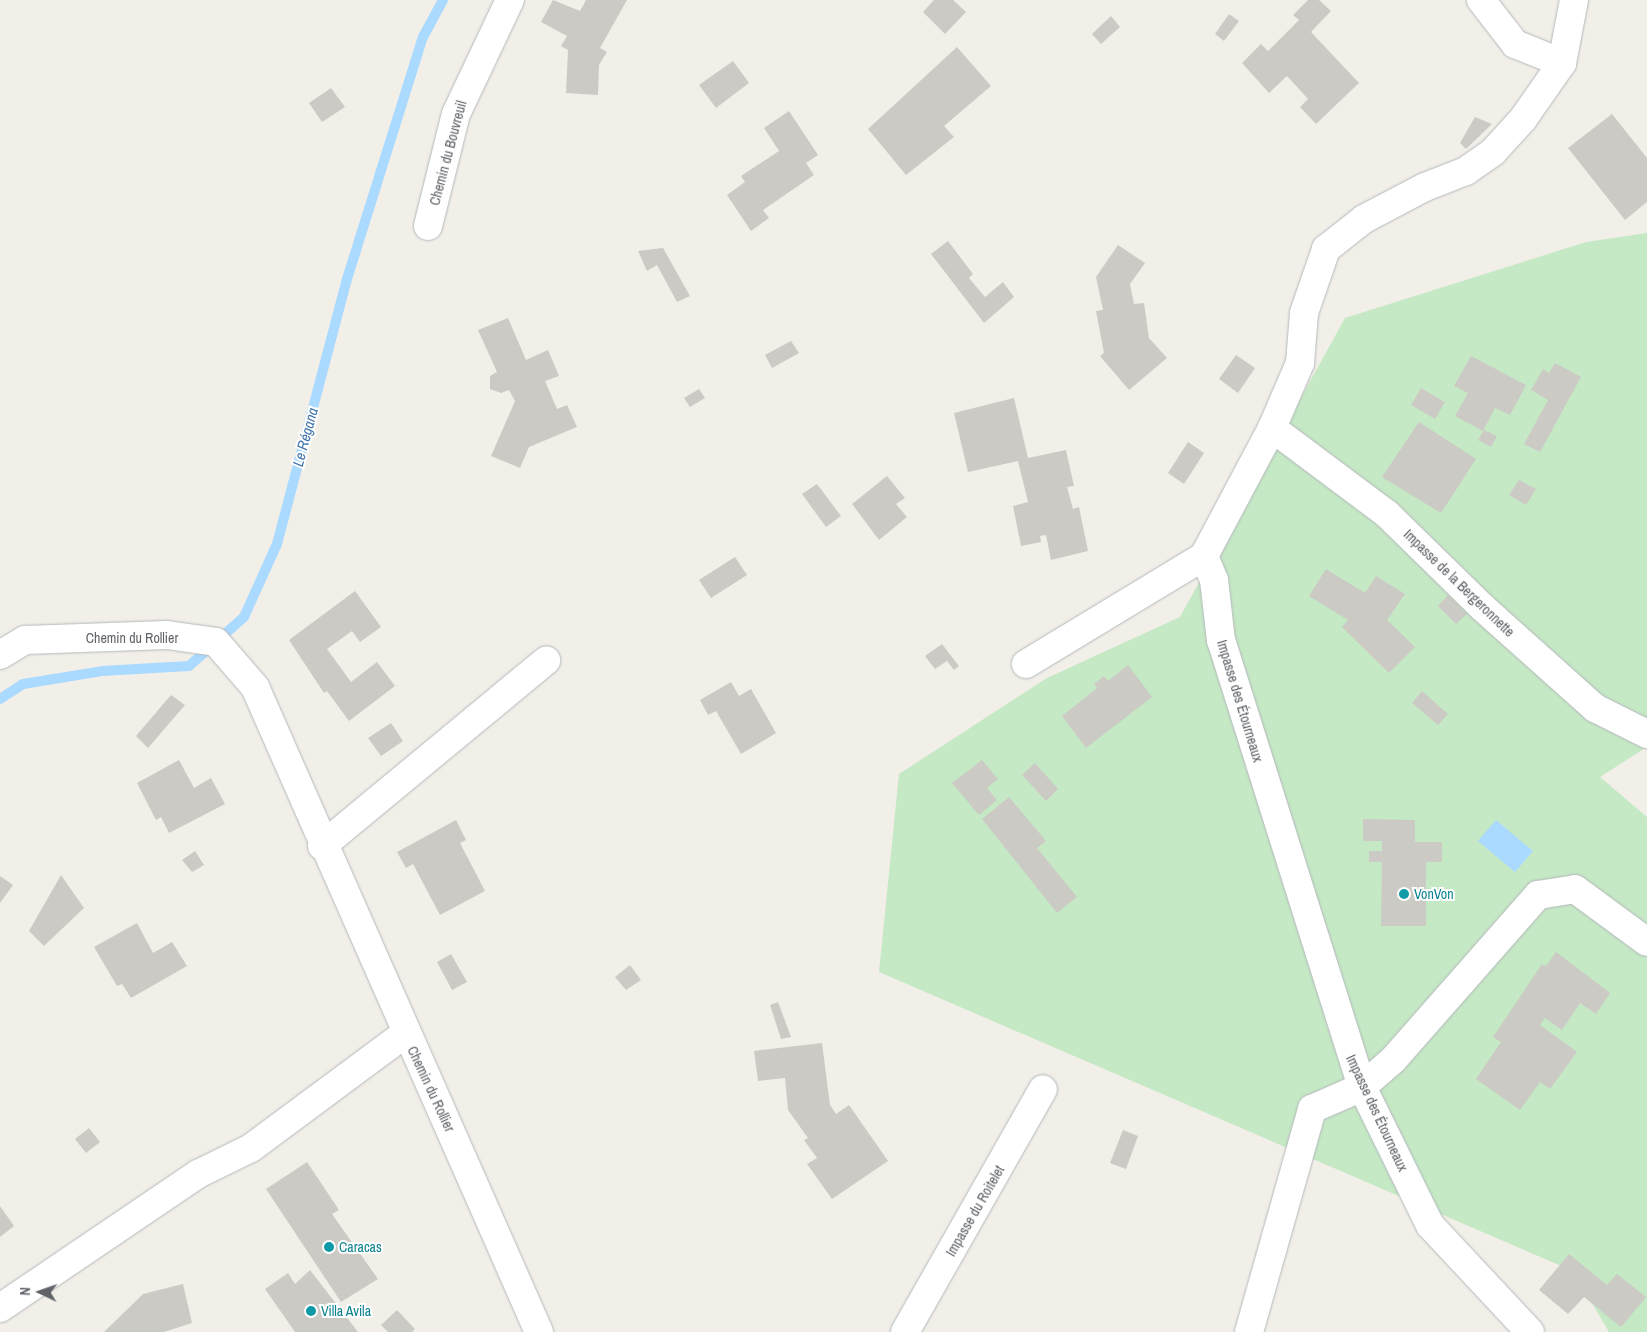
<!DOCTYPE html>
<meta charset="utf-8">
<style>
body{margin:0}
#map{position:relative;width:1647px;height:1332px;overflow:hidden;background:#f1efe8;font-family:"Archivo Narrow",sans-serif}
div>[style]{position:absolute}
.green>*{inset:0;background:#c5e8c5}
.water>*{inset:0;background:#aadaff}
.stream>*{height:10px;margin:-5px;padding:0 5px;transform-origin:5px;border-radius:5px;background:#aadaff}
.building>*{inset:0;background:#cccac5}
.roads{filter:drop-shadow(0 0 1px #b5b8bc) drop-shadow(0 0 1px #b5b8bc)}
.minor>*{height:28px;margin:-14px;padding:0 14px;transform-origin:14px;border-radius:14px;background:#fff}
.dots>*{width:14px;height:14px;translate:-50% -50%;box-sizing:border-box;border:2px solid #fff;border-radius:50%}
span{translate:-50% -50%;white-space:nowrap;text-align:center;line-height:1.15;-webkit-text-stroke:4px #fff;paint-order:stroke}
.street-label{font-size:14px;color:#5f6368}
.culture-label{font-size:14px;color:#0d838f}
.left{translate:0 -50%;text-align:left}
.water-label{font-size:15px;color:#4174aa;font-style:italic}
.north{position:absolute;left:15px;top:1267px;width:50px;height:50px;-webkit-text-stroke:4px #fff;paint-order:stroke;rotate:273deg;font-size:14px;font-weight:700;line-height:20px;text-align:center;color:#5f6368}
.north::after{content:'';display:block;margin:auto;width:18px;height:22px;background:#5f6368;clip-path:polygon(50% 0,100% 100%,50% 72%,0 100%)}
</style>
<div id="map">
<div class="green">
<i style="clip-path:polygon(1647px 233px,1647px 747px,1600px 777px,1647px 817px,1647px 1332px,1609px 1332px,1573px 1271px,879px 972px,899px 774px,1047px 678px,1180px 617px,1345px 318px,1586px 242px)"></i>
</div>
<div class="water">
<i style="clip-path:polygon(1496px 820px,1533px 851px,1515px 872px,1478px 841px)"></i>
</div>
<div class="stream">
<i style="left:0;top:699px;width:27px;rotate:-33deg"></i>
<i style="left:23px;top:684px;width:80px;rotate:-9.3deg"></i>
<i style="left:102px;top:671px;width:87px;rotate:-3.3deg"></i>
<i style="left:189px;top:666px;width:74px;rotate:-41.7deg"></i>
<i style="left:244px;top:617px;width:80px;rotate:-65.7deg"></i>
<i style="left:277px;top:544px;width:274px;rotate:-75.2deg"></i>
<i style="left:347px;top:279px;width:254px;rotate:-72.6deg"></i>
<i style="left:423px;top:37px;width:42px;rotate:-61.6deg"></i>
</div>
<div class="building">
<i style="clip-path:polygon(553px 0,580px 11px,586px 0,627px 0,600px 48px,607px 52px,599px 65px,598px 95px,566px 93px,568px 50px,561px 46px,567px 36px,541px 22px)"></i>
<i style="clip-path:polygon(934px 0,953px 0,966px 12px,945px 34px,923px 12px)"></i>
<i style="clip-path:polygon(1308px 0,1319px 0,1331px 11px,1311px 32px,1359px 83px,1316px 124px,1300px 107px,1308px 99px,1287px 76px,1269px 93px,1242px 63px,1261px 44px,1268px 51px,1299px 20px,1293px 15px)"></i>
<i style="clip-path:polygon(1229px 14px,1239px 21px,1224px 41px,1215px 34px)"></i>
<i style="clip-path:polygon(1111px 16px,1120px 27px,1101px 44px,1092px 34px)"></i>
<i style="clip-path:polygon(957px 47px,991px 86px,944px 126px,954px 137px,906px 175px,868px 129px)"></i>
<i style="clip-path:polygon(733px 61px,749px 83px,716px 108px,699px 85px)"></i>
<i style="clip-path:polygon(331px 88px,345px 107px,322px 122px,309px 103px)"></i>
<i style="clip-path:polygon(789px 111px,818px 155px,806px 163px,814px 175px,763px 210px,769px 218px,751px 231px,727px 195px,745px 182px,741px 176px,779px 151px,764px 128px)"></i>
<i style="clip-path:polygon(1612px 114px,1647px 158px,1647px 202px,1625px 220px,1568px 148px)"></i>
<i style="clip-path:polygon(1475px 117px,1492px 124px,1466px 149px,1460px 143px)"></i>
<i style="clip-path:polygon(948px 241px,973px 274px,969px 278px,985px 297px,1003px 282px,1014px 297px,984px 323px,931px 254px)"></i>
<i style="clip-path:polygon(1118px 245px,1145px 263px,1130px 284px,1134px 304px,1144px 303px,1149px 338px,1167px 358px,1129px 390px,1100px 356px,1104px 353px,1096px 311px,1103px 310px,1096px 277px)"></i>
<i style="clip-path:polygon(663px 248px,690px 296px,677px 302px,657px 265px,647px 271px,638px 251px)"></i>
<i style="clip-path:polygon(508px 318px,526px 360px,548px 350px,559px 376px,545px 381px,557px 409px,567px 405px,577px 427px,529px 447px,520px 468px,491px 456px,515px 401px,509px 390px,501px 393px,490px 389px,490px 376px,497px 372px,478px 330px)"></i>
<i style="clip-path:polygon(791px 341px,799px 353px,772px 368px,765px 355px)"></i>
<i style="clip-path:polygon(1236px 355px,1255px 368px,1238px 393px,1219px 379px)"></i>
<i style="clip-path:polygon(1471px 356px,1526px 385px,1510px 415px,1495px 408px,1483px 431px,1455px 416px,1468px 393px,1454px 386px)"></i>
<i style="clip-path:polygon(1555px 363px,1581px 377px,1540px 452px,1524px 444px,1548px 400px,1531px 390px,1543px 369px,1549px 373px)"></i>
<i style="clip-path:polygon(1421px 388px,1445px 402px,1435px 419px,1411px 405px)"></i>
<i style="clip-path:polygon(699px 389px,705px 398px,690px 407px,684px 398px)"></i>
<i style="clip-path:polygon(1014px 398px,1028px 458px,1066px 450px,1074px 486px,1067px 487px,1073px 509px,1079px 507px,1088px 551px,1051px 560px,1046px 535px,1040px 536px,1041px 542px,1021px 546px,1013px 506px,1028px 502px,1018px 461px,968px 472px,954px 413px)"></i>
<i style="clip-path:polygon(1419px 422px,1476px 459px,1441px 513px,1382px 477px)"></i>
<i style="clip-path:polygon(1484px 430px,1497px 436px,1491px 447px,1478px 440px)"></i>
<i style="clip-path:polygon(1188px 442px,1204px 453px,1184px 484px,1168px 473px)"></i>
<i style="clip-path:polygon(887px 476px,905px 498px,896px 504px,907px 517px,879px 540px,852px 504px)"></i>
<i style="clip-path:polygon(1519px 480px,1536px 489px,1526px 505px,1509px 495px)"></i>
<i style="clip-path:polygon(817px 484px,841px 516px,826px 527px,802px 494px)"></i>
<i style="clip-path:polygon(735px 557px,747px 575px,711px 598px,699px 580px)"></i>
<i style="clip-path:polygon(1326px 569px,1365px 593px,1376px 576px,1405px 594px,1387px 620px,1415px 647px,1389px 673px,1342px 627px,1348px 620px,1309px 596px)"></i>
<i style="clip-path:polygon(355px 591px,381px 627px,360px 642px,352px 631px,327px 649px,351px 682px,377px 662px,395px 686px,349px 721px,327px 691px,324px 693px,289px 640px)"></i>
<i style="clip-path:polygon(1448px 595px,1467px 614px,1456px 624px,1438px 606px)"></i>
<i style="clip-path:polygon(942px 644px,959px 666px,954px 670px,947px 661px,935px 669px,925px 656px)"></i>
<i style="clip-path:polygon(1128px 665px,1152px 697px,1086px 748px,1062px 716px,1097px 688px,1094px 684px,1104px 676px,1108px 681px)"></i>
<i style="clip-path:polygon(731px 682px,739px 696px,751px 689px,776px 733px,741px 754px,716px 711px,708px 715px,700px 700px)"></i>
<i style="clip-path:polygon(1422px 691px,1448px 714px,1438px 725px,1412px 703px)"></i>
<i style="clip-path:polygon(171px 695px,185px 705px,148px 748px,136px 736px)"></i>
<i style="clip-path:polygon(391px 723px,403px 741px,381px 756px,368px 738px)"></i>
<i style="clip-path:polygon(179px 760px,194px 788px,211px 778px,225px 804px,169px 833px,161px 817px,156px 820px,137px 783px)"></i>
<i style="clip-path:polygon(982px 760px,998px 779px,987px 788px,997px 800px,979px 815px,952px 783px)"></i>
<i style="clip-path:polygon(1035px 763px,1058px 789px,1046px 801px,1022px 775px)"></i>
<i style="clip-path:polygon(1009px 797px,1046px 841px,1037px 848px,1077px 897px,1057px 913px,982px 819px)"></i>
<i style="clip-path:polygon(1363px 819px,1415px 820px,1415px 842px,1442px 842px,1442px 862px,1426px 862px,1426px 926px,1381px 926px,1382px 862px,1369px 862px,1369px 851px,1382px 851px,1382px 841px,1363px 841px)"></i>
<i style="clip-path:polygon(456px 820px,466px 840px,460px 843px,485px 891px,440px 915px,413px 864px,406px 868px,397px 852px)"></i>
<i style="clip-path:polygon(195px 851px,204px 865px,192px 872px,182px 860px)"></i>
<i style="clip-path:polygon(61px 875px,84px 908px,44px 946px,29px 931px)"></i>
<i style="clip-path:polygon(0 876px,13px 885px,0 903px)"></i>
<i style="clip-path:polygon(137px 923px,153px 953px,172px 942px,187px 966px,131px 998px,122px 984px,117px 986px,94px 947px)"></i>
<i style="clip-path:polygon(1556px 952px,1610px 993px,1596px 1014px,1580px 1003px,1562px 1030px,1545px 1018px,1540px 1025px,1577px 1052px,1550px 1089px,1540px 1082px,1520px 1110px,1476px 1079px,1501px 1042px,1493px 1037px,1542px 964px,1546px 966px)"></i>
<i style="clip-path:polygon(451px 954px,467px 982px,452px 990px,437px 962px)"></i>
<i style="clip-path:polygon(630px 965px,641px 980px,626px 990px,615px 977px)"></i>
<i style="clip-path:polygon(778px 1002px,791px 1037px,781px 1039px,770px 1005px)"></i>
<i style="clip-path:polygon(822px 1043px,830px 1105px,836px 1114px,849px 1105px,888px 1161px,832px 1199px,807px 1164px,817px 1158px,804px 1140px,808px 1138px,788px 1110px,785px 1078px,758px 1081px,754px 1051px)"></i>
<i style="clip-path:polygon(89px 1128px,100px 1142px,86px 1153px,75px 1139px)"></i>
<i style="clip-path:polygon(1123px 1130px,1138px 1136px,1126px 1169px,1110px 1163px)"></i>
<i style="clip-path:polygon(307px 1162px,339px 1210px,332px 1214px,378px 1279px,341px 1302px,266px 1189px)"></i>
<i style="clip-path:polygon(0 1206px,14px 1226px,0 1237px)"></i>
<i style="clip-path:polygon(1569px 1254px,1607px 1285px,1617px 1274px,1646px 1297px,1621px 1327px,1584px 1297px,1568px 1314px,1539px 1290px)"></i>
<i style="clip-path:polygon(310px 1270px,358px 1332px,295px 1332px,265px 1289px,288px 1273px,295px 1284px)"></i>
<i style="clip-path:polygon(183px 1284px,192px 1323px,164px 1332px,104px 1332px,143px 1294px)"></i>
<i style="clip-path:polygon(397px 1310px,415px 1329px,412px 1332px,388px 1332px,381px 1325px)"></i>
</div>
<div class="roads">
<div class="minor">
<i style="left:1481px;top:0;width:56px;rotate:52.3deg"></i>
<i style="left:1515px;top:44px;width:51px;rotate:22deg"></i>
<i style="left:428px;top:226px;width:115px;rotate:-76deg"></i>
<i style="left:456px;top:114px;width:126px;rotate:-64.7deg"></i>
<i style="left:1272px;top:428px;width:144px;rotate:36.8deg"></i>
<i style="left:1387px;top:514px;width:133px;rotate:44.4deg"></i>
<i style="left:1482px;top:607px;width:152px;rotate:41.8deg"></i>
<i style="left:1595px;top:708px;width:58px;rotate:26.6deg"></i>
<i style="left:0;top:655px;width:29px;rotate:-31deg"></i>
<i style="left:25px;top:640px;width:142px;rotate:-2deg"></i>
<i style="left:167px;top:635px;width:49px;rotate:8.1deg"></i>
<i style="left:216px;top:642px;width:60px;rotate:49.1deg"></i>
<i style="left:255px;top:687px;width:705px;rotate:66.24deg"></i>
<i style="left:1026px;top:664px;width:208px;rotate:-31.2deg"></i>
<i style="left:322px;top:846px;width:291px;rotate:-39.6deg"></i>
<i style="left:0;top:1308px;width:239px;rotate:-34.1deg"></i>
<i style="left:198px;top:1174px;width:59px;rotate:-26.1deg"></i>
<i style="left:251px;top:1148px;width:193px;rotate:-36.6deg"></i>
<i style="left:905px;top:1332px;width:279px;rotate:-60.4deg"></i>
<i style="left:1249px;top:1332px;width:232px;rotate:-74.2deg"></i>
<i style="left:1312px;top:1109px;width:55px;rotate:-23.7deg"></i>
<i style="left:1362px;top:1087px;width:41px;rotate:-41.1deg"></i>
<i style="left:1393px;top:1060px;width:220px;rotate:-48.7deg"></i>
<i style="left:1538px;top:895px;width:37px;rotate:-9deg"></i>
<i style="left:1575px;top:889px;width:89px;rotate:36.4deg"></i>
<i style="left:1530px;top:1332px;width:146px;rotate:-133.1deg"></i>
<i style="left:1430px;top:1225px;width:154px;rotate:-116.2deg"></i>
<i style="left:1362px;top:1087px;width:468px;rotate:-107.5deg"></i>
<i style="left:1221px;top:641px;width:61px;rotate:-96.5deg"></i>
<i style="left:1214px;top:580px;width:26px;rotate:-113deg"></i>
<i style="left:1204px;top:556px;width:145px;rotate:-62deg"></i>
<i style="left:1272px;top:428px;width:71px;rotate:-66.7deg"></i>
<i style="left:1300px;top:363px;width:50px;rotate:-85.4deg"></i>
<i style="left:1304px;top:313px;width:68px;rotate:-71deg"></i>
<i style="left:1326px;top:249px;width:48px;rotate:-38.3deg"></i>
<i style="left:1364px;top:219px;width:69px;rotate:-27.7deg"></i>
<i style="left:1425px;top:187px;width:44px;rotate:-21.3deg"></i>
<i style="left:1466px;top:171px;width:33px;rotate:-35deg"></i>
<i style="left:1493px;top:152px;width:45px;rotate:-47.7deg"></i>
<i style="left:1523px;top:119px;width:68px;rotate:-55.1deg"></i>
<i style="left:1562px;top:63px;width:64px;rotate:-79.2deg"></i>
</div>
</div>
<div class="dots">
<i style="left:1404px;top:894px;background:#0f9aa8"></i>
<i style="left:329px;top:1247px;background:#0f9aa8"></i>
<i style="left:311px;top:1311px;background:#0f9aa8"></i>
</div>
<div class="street-label">
<span style="left:448px;top:153px;rotate:-75deg">Chemin du Bouvreuil</span>
<span style="left:1459px;top:583px;rotate:44deg">Impasse de la Bergeronnette</span>
<span style="left:132px;top:638px">Chemin du Rollier</span>
<span style="left:1240px;top:701px;rotate:73deg">Impasse des Étourneaux</span>
<span style="left:431px;top:1089px;rotate:65deg">Chemin du Rollier</span>
<span style="left:1377px;top:1113px;rotate:65deg">Impasse des Étourneaux</span>
<span style="left:975px;top:1211px;rotate:-60deg">Impasse du Roitelet</span>
</div>
<div class="culture-label">
<span class="left" style="left:1414px;top:894px">VonVon</span>
<span class="left" style="left:339px;top:1247px">Caracas</span>
<span class="left" style="left:321px;top:1311px">Villa Avila</span>
</div>
<div class="water-label">
<span style="left:305px;top:437px;rotate:-75deg">Le Régana</span>
</div>
<div class="north">N</div>
</div>
